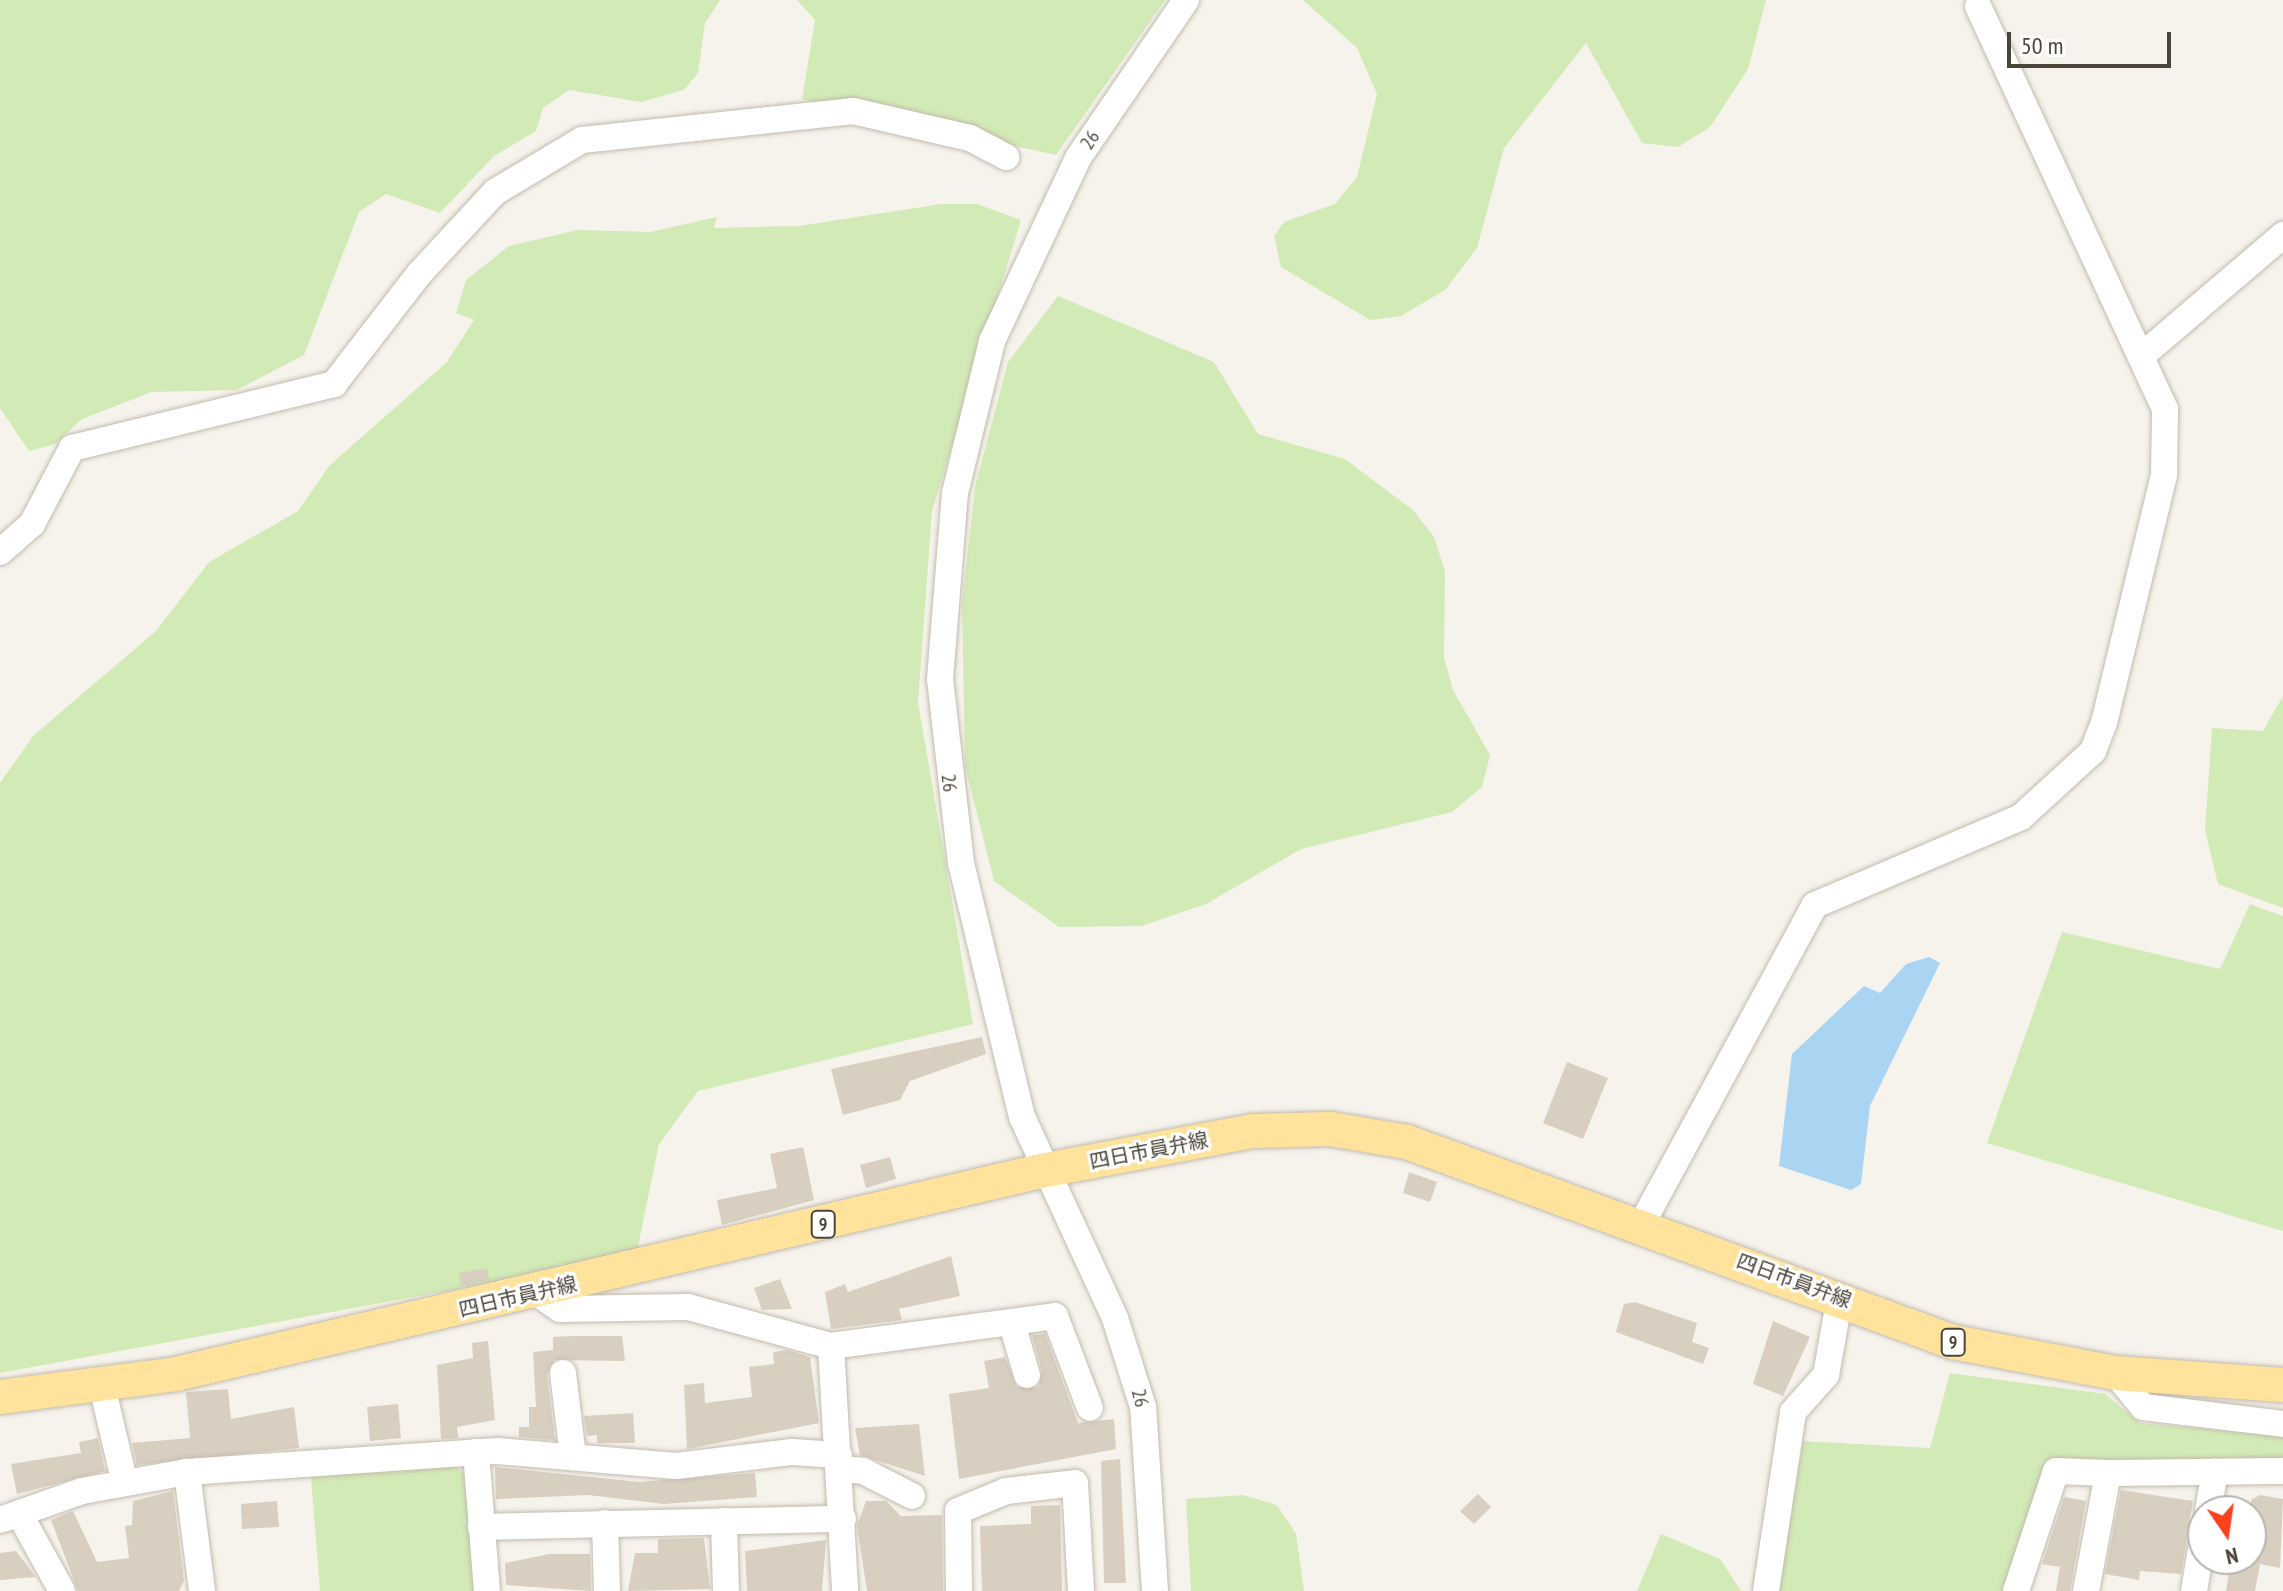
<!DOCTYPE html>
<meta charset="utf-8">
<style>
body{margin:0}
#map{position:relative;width:2283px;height:1591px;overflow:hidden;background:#f6f3ec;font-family:"PT Sans Narrow","Noto Sans JP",sans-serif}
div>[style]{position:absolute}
.green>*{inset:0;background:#d2eab5}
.water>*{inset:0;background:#a9d4f2}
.building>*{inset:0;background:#d8cfc1}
.roads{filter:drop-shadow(0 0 2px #c2bbae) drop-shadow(0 0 2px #c2bbae)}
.minor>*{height:26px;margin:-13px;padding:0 13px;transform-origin:13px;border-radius:13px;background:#fff}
.major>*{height:34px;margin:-17px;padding:0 17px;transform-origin:17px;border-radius:17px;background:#ffe39c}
span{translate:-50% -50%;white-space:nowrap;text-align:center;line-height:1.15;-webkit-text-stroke:6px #fff;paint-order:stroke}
.shield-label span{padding:2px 6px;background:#fff;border:2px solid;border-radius:6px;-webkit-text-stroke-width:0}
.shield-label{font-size:18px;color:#4b4439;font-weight:700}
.street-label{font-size:20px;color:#4b4439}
.north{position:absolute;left:2187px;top:1495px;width:80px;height:80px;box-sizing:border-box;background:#fff;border:2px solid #b7b4b0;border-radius:50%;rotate:167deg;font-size:22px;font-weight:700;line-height:32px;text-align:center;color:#4b4439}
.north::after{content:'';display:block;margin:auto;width:28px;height:36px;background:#fc3f1d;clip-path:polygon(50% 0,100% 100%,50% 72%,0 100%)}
.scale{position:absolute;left:2007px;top:32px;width:164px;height:36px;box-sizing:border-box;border:4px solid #4b4439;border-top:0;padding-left:10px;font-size:24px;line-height:28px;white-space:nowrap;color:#4b4439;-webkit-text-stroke:6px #fff;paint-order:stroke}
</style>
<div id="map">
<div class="green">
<i style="clip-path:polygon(0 0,720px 0,705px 23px,698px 73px,684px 90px,641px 102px,569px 90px,543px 108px,536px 131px,494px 156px,440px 213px,386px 194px,359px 212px,304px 355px,237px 390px,152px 392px,82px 419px,55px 444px,29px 451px,0 408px)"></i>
<i style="clip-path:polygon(797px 0,1165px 0,1056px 155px,802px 99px,815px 20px)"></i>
<i style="clip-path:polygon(1303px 0,1766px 0,1748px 69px,1710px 127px,1678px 147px,1642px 143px,1586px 43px,1504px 148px,1477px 248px,1445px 290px,1401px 316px,1370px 320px,1281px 267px,1274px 236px,1284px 222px,1335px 204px,1357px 177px,1377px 94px,1357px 48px)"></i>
<i style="clip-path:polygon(941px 204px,977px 204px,1021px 220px,932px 511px,918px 702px,973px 1024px,698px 1091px,659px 1144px,636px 1256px,0 1373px,0 783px,34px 735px,156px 631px,209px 562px,298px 511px,330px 465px,447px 362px,474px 320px,456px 313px,466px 280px,509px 246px,578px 230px,650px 232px,717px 217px,714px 228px,799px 226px)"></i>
<i style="clip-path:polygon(1058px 296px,1214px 362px,1258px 434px,1345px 459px,1413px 510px,1434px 537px,1445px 571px,1444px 657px,1453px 690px,1490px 755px,1482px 787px,1452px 812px,1301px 849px,1206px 904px,1141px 926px,1059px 927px,994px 881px,965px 766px,962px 604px,975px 487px,1008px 362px)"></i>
<i style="clip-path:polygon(2283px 696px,2283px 908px,2218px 884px,2205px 830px,2212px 728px,2263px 731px)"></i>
<i style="clip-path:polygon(2250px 904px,2283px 916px,2283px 1231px,1987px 1143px,2062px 932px,2220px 969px)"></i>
<i style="clip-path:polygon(1950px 1373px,2105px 1394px,2140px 1423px,2283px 1436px,2283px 1460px,2055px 1469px,2014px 1591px,1779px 1591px,1803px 1441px,1930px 1448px)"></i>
<i style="clip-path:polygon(454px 1465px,468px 1477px,478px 1591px,320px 1591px,311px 1477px)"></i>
<i style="clip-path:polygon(1243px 1495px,1277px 1505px,1296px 1534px,1304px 1591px,1191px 1591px,1186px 1499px)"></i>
<i style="clip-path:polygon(1661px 1534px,1720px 1559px,1741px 1591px,1637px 1591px)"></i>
</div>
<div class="water">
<i style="clip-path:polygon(1929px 957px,1940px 963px,1870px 1106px,1861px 1184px,1851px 1190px,1779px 1166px,1792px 1054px,1864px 986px,1880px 993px,1906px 964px)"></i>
</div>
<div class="building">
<i style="clip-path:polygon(982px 1037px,986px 1054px,910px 1081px,900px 1100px,843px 1115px,831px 1069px)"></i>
<i style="clip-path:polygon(1567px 1062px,1608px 1078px,1583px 1139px,1543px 1123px)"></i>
<i style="clip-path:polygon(803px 1147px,814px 1200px,722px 1225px,717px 1200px,777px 1188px,770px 1154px)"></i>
<i style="clip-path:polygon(890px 1157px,896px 1179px,866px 1188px,860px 1165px)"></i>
<i style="clip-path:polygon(1409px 1172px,1437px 1182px,1430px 1202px,1403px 1193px)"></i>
<i style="clip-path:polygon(951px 1256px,960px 1296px,899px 1309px,902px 1320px,831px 1329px,825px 1292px,845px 1284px,848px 1292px)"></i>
<i style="clip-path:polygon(487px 1268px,489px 1280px,461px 1286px,459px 1273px)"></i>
<i style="clip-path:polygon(780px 1279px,792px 1309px,762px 1310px,754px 1288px)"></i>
<i style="clip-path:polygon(1635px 1302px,1697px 1323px,1692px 1342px,1709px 1348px,1703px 1364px,1616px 1332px,1624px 1304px)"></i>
<i style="clip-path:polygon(1773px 1321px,1810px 1337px,1783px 1396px,1753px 1384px)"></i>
<i style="clip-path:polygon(1045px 1334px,1078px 1423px,1114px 1419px,1116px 1449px,959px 1479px,949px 1394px,989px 1388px,984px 1361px,1005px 1357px,1017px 1387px,1038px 1387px,1042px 1371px,1032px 1335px)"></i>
<i style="clip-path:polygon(571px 1336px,622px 1336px,625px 1361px,554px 1360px,547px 1375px,555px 1440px,519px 1437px,519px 1427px,529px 1427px,529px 1407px,536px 1407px,533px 1352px,553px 1350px,553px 1337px)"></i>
<i style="clip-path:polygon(488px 1341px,495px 1420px,457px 1427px,458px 1438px,441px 1439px,437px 1365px,473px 1358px,472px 1343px)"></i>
<i style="clip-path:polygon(787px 1350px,810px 1357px,819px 1423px,687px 1449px,684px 1385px,704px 1383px,705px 1403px,752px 1397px,749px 1367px,774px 1364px,773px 1352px)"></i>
<i style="clip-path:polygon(228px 1389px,231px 1419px,294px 1407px,299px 1448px,137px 1465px,132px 1443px,190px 1438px,186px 1392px)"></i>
<i style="clip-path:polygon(398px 1404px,401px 1438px,370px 1441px,367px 1407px)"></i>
<i style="clip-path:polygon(633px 1413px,635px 1443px,597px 1443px,597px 1435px,587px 1436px,584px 1416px)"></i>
<i style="clip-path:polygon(919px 1424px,925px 1476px,860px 1455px,855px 1428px)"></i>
<i style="clip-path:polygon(98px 1438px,105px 1471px,17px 1494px,11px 1464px,81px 1453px,79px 1442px)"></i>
<i style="clip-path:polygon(1120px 1459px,1126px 1583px,1104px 1583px,1101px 1461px)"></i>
<i style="clip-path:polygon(495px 1467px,639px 1482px,755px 1473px,757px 1497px,664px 1504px,588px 1495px,496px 1499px)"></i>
<i style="clip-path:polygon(2121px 1490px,2193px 1501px,2181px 1574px,2140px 1571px,2139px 1580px,2105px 1574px)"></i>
<i style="clip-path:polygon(173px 1491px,184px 1581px,179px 1591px,78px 1591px,51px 1520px,73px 1511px,97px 1562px,129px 1558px,125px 1526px,132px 1525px,133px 1501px)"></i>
<i style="clip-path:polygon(1478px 1494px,1491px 1507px,1474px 1524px,1460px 1511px)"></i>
<i style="clip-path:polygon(2260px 1495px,2283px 1499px,2280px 1568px,2260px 1564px,2255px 1591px,2226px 1591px,2231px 1559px,2251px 1559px,2251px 1500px)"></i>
<i style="clip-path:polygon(2064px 1497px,2086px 1501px,2070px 1591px,2056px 1591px,2060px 1567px,2042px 1564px)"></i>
<i style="clip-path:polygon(277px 1501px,279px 1527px,242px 1529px,241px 1504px)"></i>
<i style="clip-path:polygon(866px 1501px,886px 1501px,901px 1516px,942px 1515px,943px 1591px,867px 1591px,857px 1526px)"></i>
<i style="clip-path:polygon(1060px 1505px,1062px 1591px,982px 1591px,980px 1526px,1031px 1524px,1031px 1506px)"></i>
<i style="clip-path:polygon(704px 1538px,710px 1589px,628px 1591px,635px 1553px,658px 1553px,658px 1539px)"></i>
<i style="clip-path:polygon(826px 1540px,822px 1591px,747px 1591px,745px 1551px)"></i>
<i style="clip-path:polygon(16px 1551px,36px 1577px,0 1580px,0 1553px)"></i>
<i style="clip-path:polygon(549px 1554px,590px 1554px,591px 1591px,506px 1585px,505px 1563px)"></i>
</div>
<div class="roads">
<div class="minor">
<i style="left:2145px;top:353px;width:182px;rotate:-40.5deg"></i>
<i style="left:0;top:552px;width:43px;rotate:-41.2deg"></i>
<i style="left:32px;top:524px;width:86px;rotate:-62.2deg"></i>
<i style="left:72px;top:448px;width:270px;rotate:-13.7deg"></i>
<i style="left:334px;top:384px;width:139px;rotate:-52.3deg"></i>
<i style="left:419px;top:274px;width:112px;rotate:-47.2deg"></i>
<i style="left:495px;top:192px;width:101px;rotate:-30.9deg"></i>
<i style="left:582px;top:140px;width:273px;rotate:-6.1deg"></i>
<i style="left:853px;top:111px;width:120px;rotate:13deg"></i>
<i style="left:970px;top:138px;width:41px;rotate:27.8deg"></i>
<i style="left:1640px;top:1227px;width:366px;rotate:-61.5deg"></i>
<i style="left:1815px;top:905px;width:224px;rotate:-23.1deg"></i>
<i style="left:2021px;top:817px;width:98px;rotate:-42.5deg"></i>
<i style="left:2093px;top:751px;width:30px;rotate:-69deg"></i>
<i style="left:2104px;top:723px;width:255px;rotate:-76.4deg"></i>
<i style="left:2164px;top:475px;width:66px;rotate:-89.1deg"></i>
<i style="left:2165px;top:409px;width:444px;rotate:-114.9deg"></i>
<i style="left:537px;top:1293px;width:28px;rotate:35deg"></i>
<i style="left:560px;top:1309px;width:128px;rotate:-0.9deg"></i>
<i style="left:688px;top:1307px;width:148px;rotate:15.3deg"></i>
<i style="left:831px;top:1346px;width:245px;rotate:86.7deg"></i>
<i style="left:1012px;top:1324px;width:53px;rotate:73.6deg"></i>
<i style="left:831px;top:1346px;width:226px;rotate:-7.6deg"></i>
<i style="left:1055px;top:1316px;width:98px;rotate:69.2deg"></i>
<i style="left:563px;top:1373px;width:85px;rotate:83.2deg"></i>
<i style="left:2115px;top:1373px;width:44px;rotate:50.5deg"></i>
<i style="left:2143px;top:1407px;width:141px;rotate:6.9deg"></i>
<i style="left:102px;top:1386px;width:97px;rotate:76.8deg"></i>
<i style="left:476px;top:1452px;width:139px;rotate:85.5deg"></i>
<i style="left:841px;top:1469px;width:22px;rotate:5deg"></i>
<i style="left:863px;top:1471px;width:55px;rotate:27deg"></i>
<i style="left:187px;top:1472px;width:120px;rotate:82.8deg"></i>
<i style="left:2208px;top:1511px;width:40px;rotate:-80deg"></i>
<i style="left:19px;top:1513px;width:89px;rotate:61.1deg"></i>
<i style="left:0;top:1520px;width:87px;rotate:-19.5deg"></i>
<i style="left:82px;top:1491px;width:107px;rotate:-10.3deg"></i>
<i style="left:187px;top:1472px;width:311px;rotate:-3.9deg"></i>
<i style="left:497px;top:1451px;width:180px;rotate:4.8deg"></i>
<i style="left:676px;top:1466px;width:117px;rotate:-6.9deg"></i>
<i style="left:792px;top:1452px;width:47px;rotate:3.7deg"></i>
<i style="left:724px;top:1521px;width:70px;rotate:88.4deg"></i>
<i style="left:605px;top:1523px;width:68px;rotate:88.3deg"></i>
<i style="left:481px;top:1527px;width:362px;rotate:-1.3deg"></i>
<i style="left:959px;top:1591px;width:80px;rotate:-90.7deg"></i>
<i style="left:958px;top:1511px;width:52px;rotate:-22.6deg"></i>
<i style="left:1006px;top:1491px;width:69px;rotate:-6.6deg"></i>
<i style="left:1075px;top:1483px;width:108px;rotate:86.8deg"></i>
<i style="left:1155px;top:1591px;width:184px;rotate:-93.7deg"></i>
<i style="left:1143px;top:1407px;width:93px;rotate:-107.5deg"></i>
<i style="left:1115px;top:1318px;width:221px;rotate:-114.8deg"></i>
<i style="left:1022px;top:1117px;width:261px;rotate:-103.5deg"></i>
<i style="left:961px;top:863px;width:185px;rotate:-96.5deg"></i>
<i style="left:940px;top:679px;width:187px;rotate:-85.4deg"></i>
<i style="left:955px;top:493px;width:156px;rotate:-76.3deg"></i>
<i style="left:992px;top:341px;width:202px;rotate:-64.8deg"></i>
<i style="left:1078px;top:158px;width:191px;rotate:-55.6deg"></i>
<i style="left:1766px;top:1591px;width:181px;rotate:-81.4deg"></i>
<i style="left:1793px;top:1412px;width:50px;rotate:-48.3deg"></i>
<i style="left:1826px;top:1375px;width:79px;rotate:-79.8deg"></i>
<i style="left:2016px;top:1591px;width:126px;rotate:-71.6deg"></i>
<i style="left:2056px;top:1471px;width:52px;rotate:2.2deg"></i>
<i style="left:2086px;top:1591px;width:120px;rotate:-79.4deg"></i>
<i style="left:2108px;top:1473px;width:175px;rotate:-0.7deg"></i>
<i style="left:2194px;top:1591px;width:54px;rotate:-80.4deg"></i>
</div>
<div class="major">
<i style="left:0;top:1397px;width:177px;rotate:-7.4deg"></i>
<i style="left:176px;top:1374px;width:889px;rotate:-13.21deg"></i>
<i style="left:1041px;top:1171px;width:216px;rotate:-10.7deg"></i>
<i style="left:1253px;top:1131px;width:77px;rotate:-1.5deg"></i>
<i style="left:1330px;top:1129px;width:78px;rotate:9.6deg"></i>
<i style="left:1407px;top:1142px;width:581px;rotate:20.12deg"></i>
<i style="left:1953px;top:1342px;width:165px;rotate:10.8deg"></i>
<i style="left:2115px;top:1373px;width:168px;rotate:4.1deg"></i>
</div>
</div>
<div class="shield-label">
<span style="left:823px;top:1224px">9</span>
<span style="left:1953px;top:1342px">9</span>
</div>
<div class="street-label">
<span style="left:1090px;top:140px;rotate:-57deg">26</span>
<span style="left:949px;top:783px;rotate:83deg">26</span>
<span style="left:1149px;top:1151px;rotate:-11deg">四日市員弁線</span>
<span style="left:1794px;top:1281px;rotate:20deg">四日市員弁線</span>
<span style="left:518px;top:1297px;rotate:-13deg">四日市員弁線</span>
<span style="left:1140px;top:1398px;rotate:76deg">26</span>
</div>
<div class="north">N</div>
<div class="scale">50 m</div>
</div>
